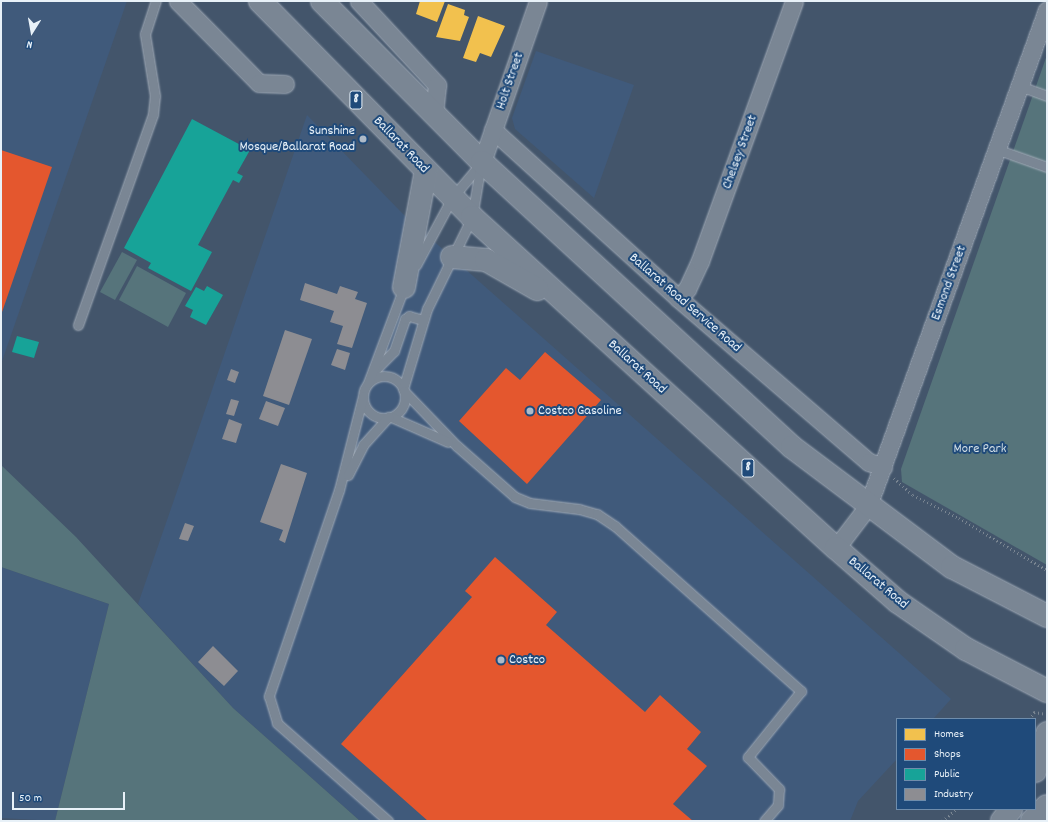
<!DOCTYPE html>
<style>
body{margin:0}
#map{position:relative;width:1048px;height:822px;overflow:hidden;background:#43556b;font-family:Dekko,sans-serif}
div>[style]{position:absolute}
.built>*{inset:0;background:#405a7b}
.green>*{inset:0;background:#56747b}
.homes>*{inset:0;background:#f2c14e}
.shops>*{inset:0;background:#e4572e}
.public>*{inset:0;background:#17a398}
.industry>*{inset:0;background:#8d8d92}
.path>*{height:2.5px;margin-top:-1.25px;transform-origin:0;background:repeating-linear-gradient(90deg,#798591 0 1px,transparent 0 4px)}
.roads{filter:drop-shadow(0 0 1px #a0aab6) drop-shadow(0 0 1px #a0aab6)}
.lane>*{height:9px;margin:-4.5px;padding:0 4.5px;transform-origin:4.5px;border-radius:4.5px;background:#7a8694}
.lane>.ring{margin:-4.5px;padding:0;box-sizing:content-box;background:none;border:9px solid #7a8694;border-radius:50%}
.street>*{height:17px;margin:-8.5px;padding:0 8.5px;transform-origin:8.5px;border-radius:8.5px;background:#7a8694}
.highway>*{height:22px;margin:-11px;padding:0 11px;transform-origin:11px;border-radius:11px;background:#7a8694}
.dots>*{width:11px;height:11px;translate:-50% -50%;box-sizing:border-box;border:2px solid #1f4a7a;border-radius:50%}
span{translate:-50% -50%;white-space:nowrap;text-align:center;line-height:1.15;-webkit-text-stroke:4px #1f4a7a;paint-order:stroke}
.shield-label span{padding:1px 3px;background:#1f4a7a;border:1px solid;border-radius:3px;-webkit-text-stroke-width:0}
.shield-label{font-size:13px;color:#e8f1f8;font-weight:700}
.street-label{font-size:14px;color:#e8f1f8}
.poi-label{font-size:14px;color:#e8f1f8}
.right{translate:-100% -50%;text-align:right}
.left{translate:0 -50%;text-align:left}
.park-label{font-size:14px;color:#d3dfe6}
.frame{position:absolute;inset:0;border:2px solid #e8f1f8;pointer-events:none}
.legend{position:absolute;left:896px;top:718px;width:140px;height:92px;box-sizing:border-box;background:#1f4a7a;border:1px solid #6f8dac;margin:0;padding:5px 7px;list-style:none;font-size:12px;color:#e8f1f8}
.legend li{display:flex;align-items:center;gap:8px;height:20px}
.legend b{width:20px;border:1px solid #6f8dac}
.north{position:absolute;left:12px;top:12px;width:40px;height:40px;-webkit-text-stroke:3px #1f4a7a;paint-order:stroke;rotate:191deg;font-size:11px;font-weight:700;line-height:16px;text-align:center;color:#e8f1f8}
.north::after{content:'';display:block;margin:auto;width:14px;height:18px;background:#e8f1f8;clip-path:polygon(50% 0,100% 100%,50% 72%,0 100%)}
.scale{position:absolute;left:12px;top:792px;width:113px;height:18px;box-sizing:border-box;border:2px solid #e8f1f8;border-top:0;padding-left:5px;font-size:12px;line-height:14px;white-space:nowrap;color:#e8f1f8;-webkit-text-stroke:3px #1f4a7a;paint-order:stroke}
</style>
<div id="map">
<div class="built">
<i style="clip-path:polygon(1px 1px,127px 1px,1px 364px)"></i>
<i style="clip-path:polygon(536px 51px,634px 85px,594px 198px,515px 129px,512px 118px)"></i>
<i style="clip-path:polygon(307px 115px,403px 214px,951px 699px,933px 719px,897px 719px,897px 759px,858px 801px,850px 821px,360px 821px,233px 708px,138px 604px)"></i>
<i style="clip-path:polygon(1px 567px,109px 604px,55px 821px,1px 818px)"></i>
</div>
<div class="green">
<i style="clip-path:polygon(1047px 55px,1047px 565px,902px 482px,901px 469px)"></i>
<i style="clip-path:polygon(122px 252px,137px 260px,115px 300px,100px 292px)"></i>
<i style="clip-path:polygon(137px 266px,186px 293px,168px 327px,119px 300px)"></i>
<i style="clip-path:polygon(1px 465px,76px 537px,233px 708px,360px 821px,55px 821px,109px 604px,1px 567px)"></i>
</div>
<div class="homes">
<i style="clip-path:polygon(420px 1px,445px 1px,437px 22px,416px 14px)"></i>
<i style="clip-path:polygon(448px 4px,465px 10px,464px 15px,469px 17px,460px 41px,436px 37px)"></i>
<i style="clip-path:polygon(478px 16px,505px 26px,491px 57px,480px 53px,476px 62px,463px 58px)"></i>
</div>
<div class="shops">
<i style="clip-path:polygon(1px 150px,52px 167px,1px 315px)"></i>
<i style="clip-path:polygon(545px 352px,601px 400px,527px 484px,459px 421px,506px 368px,520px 380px)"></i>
<i style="clip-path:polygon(495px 557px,557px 612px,546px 625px,645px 712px,660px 695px,701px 732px,687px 749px,707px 766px,673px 804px,693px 821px,428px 821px,341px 744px,472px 597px,465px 591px)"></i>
</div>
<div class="public">
<i style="clip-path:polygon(192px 119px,250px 150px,237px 173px,243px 176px,239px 183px,233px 180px,198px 245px,212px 252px,191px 291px,148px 268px,151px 263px,124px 248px)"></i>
<i style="clip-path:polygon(207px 286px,223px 295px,206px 325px,190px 317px,193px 310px,185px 306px,196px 287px,204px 291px)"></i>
<i style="clip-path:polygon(17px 336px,39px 342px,34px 358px,12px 352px)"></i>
</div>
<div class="industry">
<i style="clip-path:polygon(305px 283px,337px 294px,340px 286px,358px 292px,355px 299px,367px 303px,352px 348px,337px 344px,343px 326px,330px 322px,334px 311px,300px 300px)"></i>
<i style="clip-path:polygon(285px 330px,312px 339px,289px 405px,263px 396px)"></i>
<i style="clip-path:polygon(337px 349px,350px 353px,345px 370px,331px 365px)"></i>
<i style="clip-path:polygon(231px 369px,239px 372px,235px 383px,227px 380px)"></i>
<i style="clip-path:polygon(231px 399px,239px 401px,234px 416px,226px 414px)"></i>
<i style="clip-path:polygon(266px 401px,285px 408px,278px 426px,259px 419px)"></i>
<i style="clip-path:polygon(229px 419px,242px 424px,236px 443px,222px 439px)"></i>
<i style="clip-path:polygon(281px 464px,307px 473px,285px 543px,279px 540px,283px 530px,260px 522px)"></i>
<i style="clip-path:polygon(185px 523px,194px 526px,188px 541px,179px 539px)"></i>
<i style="clip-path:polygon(213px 646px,238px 671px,224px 686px,198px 662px)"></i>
</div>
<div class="path">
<i style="left:894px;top:478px;width:25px;rotate:42deg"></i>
<i style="left:913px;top:495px;width:51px;rotate:26.6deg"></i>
<i style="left:959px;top:518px;width:102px;rotate:30.6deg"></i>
<i style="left:1029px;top:719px;width:9px;rotate:-54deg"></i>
<i style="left:1034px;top:712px;width:12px;rotate:9deg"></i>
<i style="left:942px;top:821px;width:19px;rotate:-39deg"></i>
</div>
<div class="roads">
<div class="lane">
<i style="left:1020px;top:86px;width:29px;rotate:20deg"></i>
<i style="left:996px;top:149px;width:54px;rotate:19.4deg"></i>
<i style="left:416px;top:265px;width:76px;rotate:-61.8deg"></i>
<i style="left:452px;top:198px;width:47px;rotate:-50.2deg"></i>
<i style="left:78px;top:325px;width:224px;rotate:-70.4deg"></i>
<i style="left:153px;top:114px;width:18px;rotate:-84deg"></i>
<i style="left:155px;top:96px;width:63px;rotate:-99.2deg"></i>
<i style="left:145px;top:34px;width:35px;rotate:-72deg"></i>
<i style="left:375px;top:370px;width:27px;rotate:-45deg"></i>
<i style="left:394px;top:351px;width:34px;rotate:-71deg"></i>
<i style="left:405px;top:319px;width:5px;rotate:-37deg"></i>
<i style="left:409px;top:316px;width:15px;rotate:16deg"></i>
<i class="ring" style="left:363px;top:376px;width:33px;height:33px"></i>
<i style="left:368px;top:383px;width:103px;rotate:-69.4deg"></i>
<i style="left:403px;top:389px;width:84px;rotate:-73.3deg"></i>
<i style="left:427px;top:309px;width:102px;rotate:-63.9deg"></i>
<i style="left:472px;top:217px;width:55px;rotate:-80.5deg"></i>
<i style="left:404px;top:391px;width:76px;rotate:46.1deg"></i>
<i style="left:457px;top:446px;width:77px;rotate:41.3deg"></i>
<i style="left:515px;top:497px;width:16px;rotate:22deg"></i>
<i style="left:530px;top:503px;width:49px;rotate:7deg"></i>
<i style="left:579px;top:509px;width:19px;rotate:16deg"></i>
<i style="left:597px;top:514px;width:22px;rotate:34deg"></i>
<i style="left:615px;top:526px;width:249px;rotate:41.6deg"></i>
<i style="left:801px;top:691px;width:85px;rotate:128.8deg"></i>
<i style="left:748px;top:757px;width:45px;rotate:45.9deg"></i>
<i style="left:779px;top:789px;width:16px;rotate:94deg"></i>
<i style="left:778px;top:805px;width:21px;rotate:131deg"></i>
<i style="left:363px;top:396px;width:97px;rotate:104.3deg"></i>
<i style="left:339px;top:490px;width:218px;rotate:108.8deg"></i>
<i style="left:269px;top:696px;width:28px;rotate:73deg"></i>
<i style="left:277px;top:723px;width:148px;rotate:41.4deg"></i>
<i style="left:391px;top:417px;width:62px;rotate:23.7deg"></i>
<i style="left:348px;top:475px;width:34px;rotate:-63deg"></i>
<i style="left:363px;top:445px;width:38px;rotate:-48deg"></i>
</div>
<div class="street">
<i style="left:178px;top:1px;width:115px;rotate:45.4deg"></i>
<i style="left:259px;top:83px;width:26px;rotate:2deg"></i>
<i style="left:359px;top:1px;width:115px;rotate:47.1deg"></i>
<i style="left:437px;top:85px;width:29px;rotate:96deg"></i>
<i style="left:493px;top:130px;width:250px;rotate:42.2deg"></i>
<i style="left:678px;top:298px;width:252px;rotate:40.7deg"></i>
<i style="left:869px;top:462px;width:15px;rotate:20deg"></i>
<i style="left:482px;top:162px;width:170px;rotate:-70.8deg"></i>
<i style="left:678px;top:298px;width:13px;rotate:-45deg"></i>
<i style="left:687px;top:289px;width:31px;rotate:-65deg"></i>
<i style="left:700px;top:261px;width:276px;rotate:-70.1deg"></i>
<i style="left:836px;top:548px;width:53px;rotate:-52.7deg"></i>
<i style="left:868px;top:506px;width:527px;rotate:-70.16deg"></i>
</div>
<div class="highway">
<i style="left:260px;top:1px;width:303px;rotate:45.5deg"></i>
<i style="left:472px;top:217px;width:492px;rotate:42.3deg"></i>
<i style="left:836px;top:548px;width:82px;rotate:41.1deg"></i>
<i style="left:898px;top:602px;width:83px;rotate:34.7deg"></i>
<i style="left:966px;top:649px;width:91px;rotate:27.4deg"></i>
<i style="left:322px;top:1px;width:227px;rotate:45.2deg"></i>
<i style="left:482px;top:162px;width:421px;rotate:42.6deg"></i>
<i style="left:792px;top:447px;width:200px;rotate:36.9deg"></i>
<i style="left:952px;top:567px;width:107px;rotate:27.3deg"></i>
<i style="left:452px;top:257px;width:34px;rotate:5deg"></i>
<i style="left:486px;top:260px;width:59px;rotate:29.6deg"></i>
<i style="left:404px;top:287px;width:118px;rotate:-79.3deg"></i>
<i style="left:1035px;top:771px;width:40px;rotate:-72deg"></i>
<i style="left:1002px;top:821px;width:15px;rotate:-53deg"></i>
<i style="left:1032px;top:821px;width:21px;rotate:-45deg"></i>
</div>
</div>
<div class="dots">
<i style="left:363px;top:139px;background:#aebac7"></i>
<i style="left:530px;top:411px;background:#aebac7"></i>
<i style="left:501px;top:660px;background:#aebac7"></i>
</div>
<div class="shield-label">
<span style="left:356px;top:100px">8</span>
<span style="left:748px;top:468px">8</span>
</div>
<div class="street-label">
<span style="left:510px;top:81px;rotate:-71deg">Holt Street</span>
<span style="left:401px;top:145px;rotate:46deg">Ballarat Road</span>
<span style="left:740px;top:152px;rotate:-70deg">Chelsey Street</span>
<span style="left:949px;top:283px;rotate:-70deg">Esmond Street</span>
<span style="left:685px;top:303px;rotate:41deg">Ballarat Road Service Road</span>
<span style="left:637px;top:367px;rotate:42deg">Ballarat Road</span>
<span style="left:878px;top:583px;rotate:40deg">Ballarat Road</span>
</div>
<div class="poi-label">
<span class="right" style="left:355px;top:139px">Sunshine<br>Mosque/Ballarat Road</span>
<span class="left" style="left:538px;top:411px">Costco Gasoline</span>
<span class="left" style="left:509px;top:660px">Costco</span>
</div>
<div class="park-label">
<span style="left:980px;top:449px">More Park</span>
</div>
<div class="frame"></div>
<ul class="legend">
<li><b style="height:11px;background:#f2c14e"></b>Homes</li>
<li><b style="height:11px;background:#e4572e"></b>Shops</li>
<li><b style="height:11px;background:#17a398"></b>Public</li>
<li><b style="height:11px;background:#8d8d92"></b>Industry</li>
</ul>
<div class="north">N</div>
<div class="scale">50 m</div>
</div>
